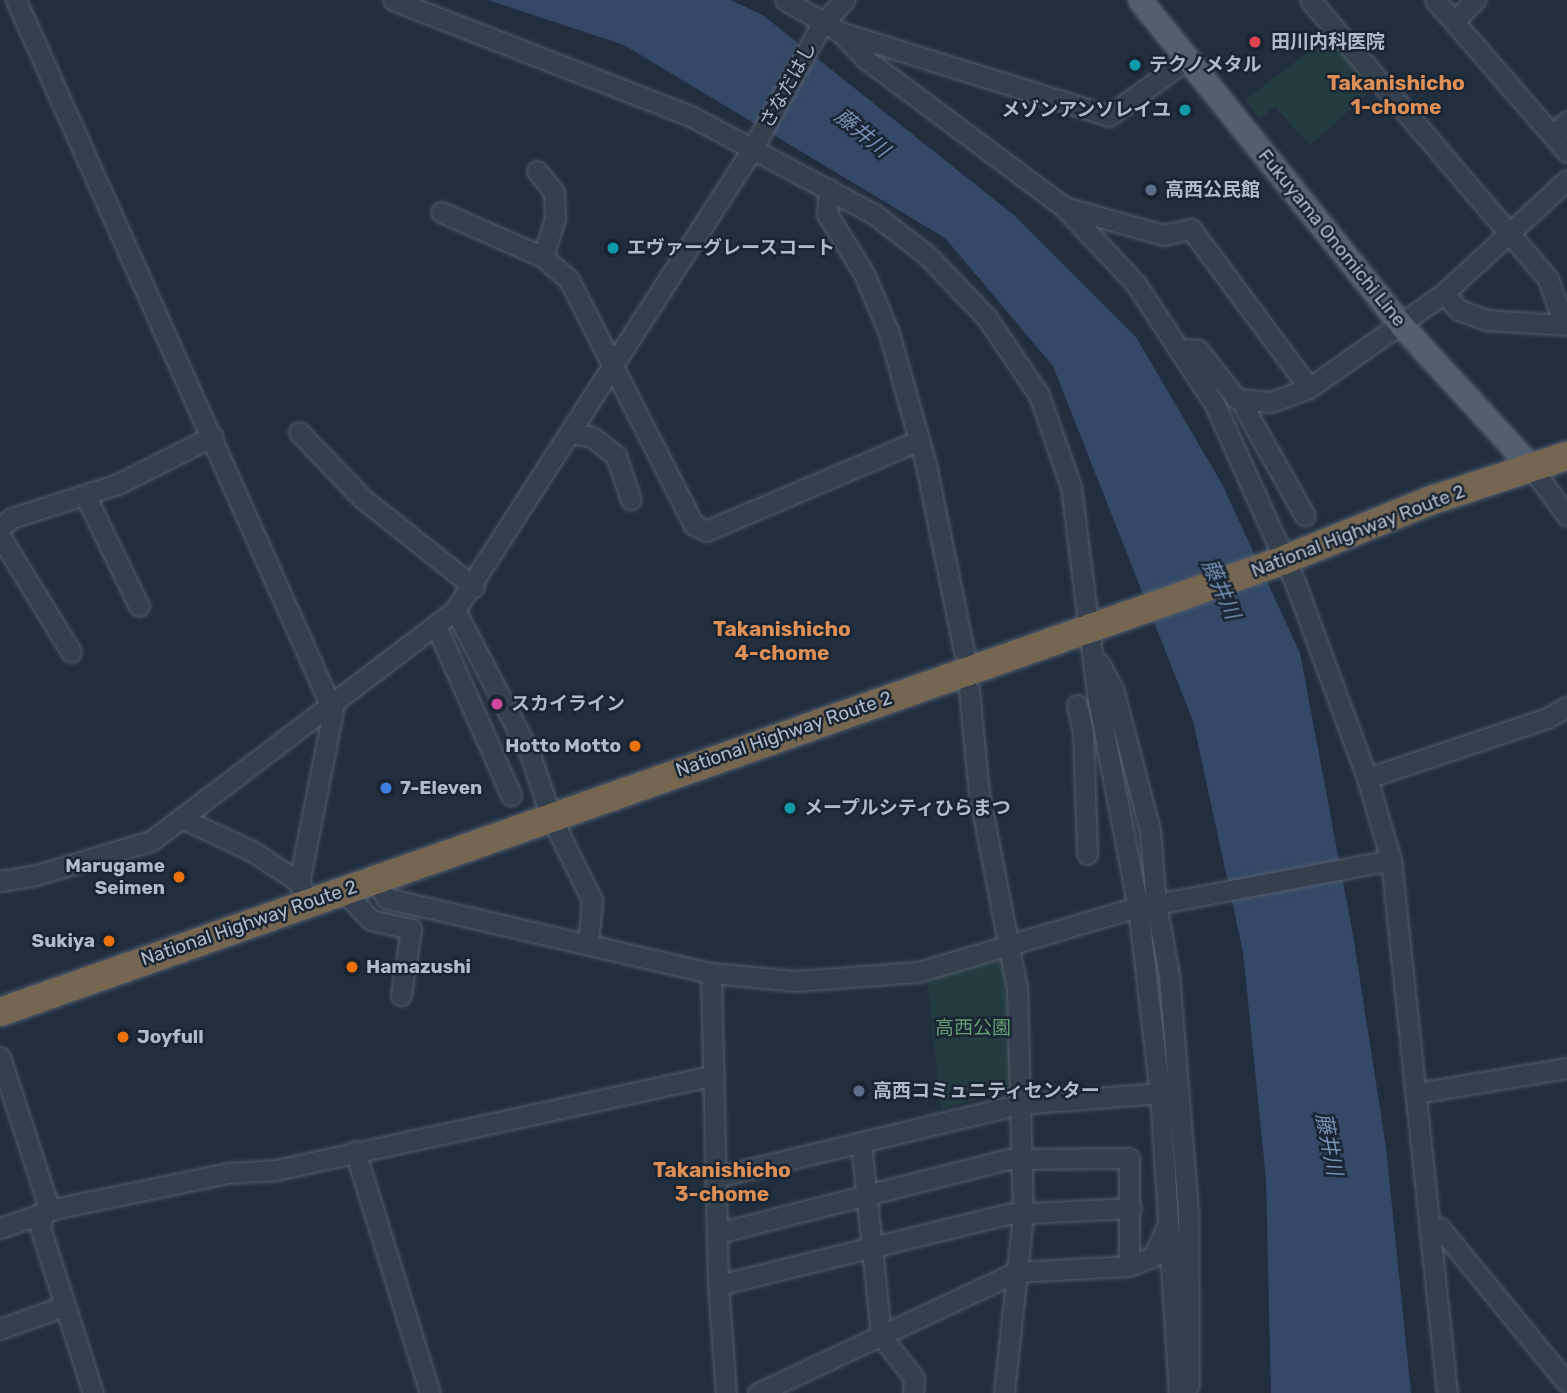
<!DOCTYPE html>
<meta charset="utf-8">
<style>
body{margin:0}
#map{position:relative;width:1567px;height:1393px;overflow:hidden;background:#212e3e;font-family:Rubik,"Noto Sans JP",sans-serif}
div>[style]{position:absolute}
.green>*{inset:0;background:#233c3f}
.water>*{inset:0;background:#334967}
.roads{filter:drop-shadow(0 0 2px #535d6c) drop-shadow(0 0 2px #535d6c)}
.minor>*{height:19px;margin:-9.5px;padding:0 9.5px;transform-origin:9.5px;border-radius:9.5px;background:#35404e}
.major>*{height:23px;margin:-11.5px;padding:0 11.5px;transform-origin:11.5px;border-radius:11.5px;background:#525f6e}
.highway>*{height:28px;margin:-14px;padding:0 14px;transform-origin:14px;border-radius:14px;background:#756651}
.dots>*{width:19px;height:19px;translate:-50% -50%;box-sizing:border-box;border:4px solid #1a2533;border-radius:50%}
span{translate:-50% -50%;white-space:nowrap;text-align:center;line-height:1.15;-webkit-text-stroke:5px #1a2533;paint-order:stroke}
.poi-label{font-size:19px;color:#b0bac9;font-weight:700}
.left{translate:0 -50%;text-align:left}
.right{translate:-100% -50%;text-align:right}
.street-label{font-size:19px;color:#b0bac9}
.park-label{font-size:19px;color:#659d71}
.neighbourhood-label{font-size:21px;color:#de8f56;font-weight:700}
.water-label{font-size:21px;color:#7591b4;font-style:italic}
</style>
<div id="map">
<div class="green">
<i style="clip-path:polygon(1328px 37px,1373px 89px,1310px 145px,1275px 107px,1259px 119px,1245px 100px)"></i>
<i style="clip-path:polygon(1005px 959px,1011px 988px,1017px 1089px,941px 1109px,927px 978px)"></i>
</div>
<div class="water">
<i style="clip-path:polygon(488px 0,731px 0,764px 16px,1015px 216px,1136px 337px,1222px 484px,1300px 653px,1353px 935px,1386px 1147px,1411px 1393px,1271px 1393px,1266px 1179px,1243px 952px,1193px 721px,1053px 366px,945px 238px,624px 45px)"></i>
</div>
<div class="roads">
<div class="minor">
<i style="left:16px;top:0;width:778px;rotate:65.97deg"></i>
<i style="left:333px;top:711px;width:174px;rotate:101.2deg"></i>
<i style="left:393px;top:0;width:320px;rotate:21.3deg"></i>
<i style="left:691px;top:116px;width:208px;rotate:28.2deg"></i>
<i style="left:874px;top:214px;width:70px;rotate:38deg"></i>
<i style="left:929px;top:257px;width:84px;rotate:46.4deg"></i>
<i style="left:987px;top:318px;width:93px;rotate:56deg"></i>
<i style="left:1039px;top:395px;width:97px;rotate:70.8deg"></i>
<i style="left:1071px;top:487px;width:215px;rotate:82.8deg"></i>
<i style="left:1098px;top:700px;width:211px;rotate:79.1deg"></i>
<i style="left:1138px;top:907px;width:187px;rotate:83.3deg"></i>
<i style="left:1160px;top:1093px;width:301px;rotate:86.4deg"></i>
<i style="left:785px;top:0;width:64px;rotate:30.2deg"></i>
<i style="left:840px;top:32px;width:282px;rotate:17.3deg"></i>
<i style="left:1109px;top:116px;width:97px;rotate:-36.2deg"></i>
<i style="left:1310px;top:0;width:367px;rotate:49.5deg"></i>
<i style="left:1548px;top:279px;width:48px;rotate:70.4deg"></i>
<i style="left:1435px;top:0;width:201px;rotate:49deg"></i>
<i style="left:1454px;top:21px;width:30px;rotate:-45deg"></i>
<i style="left:840px;top:32px;width:39px;rotate:46deg"></i>
<i style="left:867px;top:60px;width:244px;rotate:36.7deg"></i>
<i style="left:1063px;top:206px;width:107px;rotate:46.9deg"></i>
<i style="left:1136px;top:284px;width:142px;rotate:56.8deg"></i>
<i style="left:1214px;top:403px;width:200px;rotate:65.7deg"></i>
<i style="left:1296px;top:585px;width:206px;rotate:69.8deg"></i>
<i style="left:1367px;top:778px;width:85px;rotate:73.7deg"></i>
<i style="left:1391px;top:860px;width:536px;rotate:84deg"></i>
<i style="left:1553px;top:135px;width:20px;rotate:-45deg"></i>
<i style="left:537px;top:171px;width:27px;rotate:51deg"></i>
<i style="left:554px;top:192px;width:26px;rotate:88deg"></i>
<i style="left:555px;top:218px;width:41px;rotate:107.1deg"></i>
<i style="left:829px;top:189px;width:25px;rotate:95deg"></i>
<i style="left:827px;top:214px;width:70px;rotate:58.3deg"></i>
<i style="left:864px;top:274px;width:64px;rotate:67deg"></i>
<i style="left:889px;top:333px;width:137px;rotate:74.3deg"></i>
<i style="left:926px;top:465px;width:190px;rotate:78.5deg"></i>
<i style="left:1067px;top:208px;width:101px;rotate:15.6deg"></i>
<i style="left:1164px;top:235px;width:28px;rotate:-13deg"></i>
<i style="left:1191px;top:229px;width:198px;rotate:53.4deg"></i>
<i style="left:441px;top:212px;width:111px;rotate:23.8deg"></i>
<i style="left:543px;top:257px;width:35px;rotate:41deg"></i>
<i style="left:569px;top:280px;width:275px;rotate:63deg"></i>
<i style="left:694px;top:525px;width:13px;rotate:27deg"></i>
<i style="left:706px;top:531px;width:229px;rotate:-23.1deg"></i>
<i style="left:1444px;top:293px;width:23px;rotate:49deg"></i>
<i style="left:1459px;top:310px;width:30px;rotate:20deg"></i>
<i style="left:1487px;top:320px;width:80px;rotate:3.6deg"></i>
<i style="left:1181px;top:349px;width:17px;rotate:3deg"></i>
<i style="left:1198px;top:350px;width:63px;rotate:51.5deg"></i>
<i style="left:1237px;top:399px;width:34px;rotate:5deg"></i>
<i style="left:1271px;top:402px;width:40px;rotate:-20.2deg"></i>
<i style="left:1309px;top:388px;width:165px;rotate:-35.1deg"></i>
<i style="left:1444px;top:293px;width:167px;rotate:-42.6deg"></i>
<i style="left:1248px;top:400px;width:11px;rotate:100deg"></i>
<i style="left:1246px;top:411px;width:120px;rotate:60.7deg"></i>
<i style="left:299px;top:432px;width:91px;rotate:46.3deg"></i>
<i style="left:362px;top:498px;width:143px;rotate:38.5deg"></i>
<i style="left:570px;top:432px;width:23px;rotate:13deg"></i>
<i style="left:592px;top:437px;width:31px;rotate:38deg"></i>
<i style="left:616px;top:456px;width:46px;rotate:71.2deg"></i>
<i style="left:1532px;top:468px;width:59px;rotate:53.9deg"></i>
<i style="left:86px;top:497px;width:121px;rotate:64.1deg"></i>
<i style="left:0;top:528px;width:16px;rotate:-40deg"></i>
<i style="left:12px;top:518px;width:111px;rotate:-17.8deg"></i>
<i style="left:118px;top:484px;width:106px;rotate:-26.8deg"></i>
<i style="left:0;top:536px;width:136px;rotate:58.5deg"></i>
<i style="left:455px;top:610px;width:162px;rotate:62.5deg"></i>
<i style="left:530px;top:754px;width:66px;rotate:71.6deg"></i>
<i style="left:551px;top:817px;width:93px;rotate:63.7deg"></i>
<i style="left:592px;top:900px;width:45px;rotate:95.1deg"></i>
<i style="left:437px;top:628px;width:183px;rotate:66.1deg"></i>
<i style="left:1099px;top:663px;width:30px;rotate:62deg"></i>
<i style="left:1113px;top:689px;width:146px;rotate:75.3deg"></i>
<i style="left:1150px;top:830px;width:74px;rotate:85.4deg"></i>
<i style="left:1156px;top:904px;width:72px;rotate:79.6deg"></i>
<i style="left:1169px;top:975px;width:238px;rotate:85.4deg"></i>
<i style="left:1188px;top:1212px;width:173px;rotate:89.7deg"></i>
<i style="left:969px;top:690px;width:103px;rotate:84.5deg"></i>
<i style="left:979px;top:793px;width:199px;rotate:79deg"></i>
<i style="left:1017px;top:988px;width:227px;rotate:88.5deg"></i>
<i style="left:1023px;top:1215px;width:179px;rotate:96.1deg"></i>
<i style="left:1077px;top:705px;width:28px;rotate:77deg"></i>
<i style="left:1083px;top:732px;width:122px;rotate:88.1deg"></i>
<i style="left:1367px;top:778px;width:190px;rotate:-18.4deg"></i>
<i style="left:1547px;top:718px;width:23px;rotate:-29deg"></i>
<i style="left:181px;top:818px;width:78px;rotate:24.9deg"></i>
<i style="left:252px;top:851px;width:56px;rotate:33.4deg"></i>
<i style="left:299px;top:882px;width:11px;rotate:68deg"></i>
<i style="left:376px;top:878px;width:22px;rotate:63deg"></i>
<i style="left:386px;top:898px;width:334px;rotate:13deg"></i>
<i style="left:711px;top:973px;width:85px;rotate:5.4deg"></i>
<i style="left:796px;top:981px;width:122px;rotate:-4.2deg"></i>
<i style="left:918px;top:972px;width:229px;rotate:-16.5deg"></i>
<i style="left:0;top:881px;width:36px;rotate:-9deg"></i>
<i style="left:36px;top:875px;width:120px;rotate:-16.5deg"></i>
<i style="left:151px;top:841px;width:382px;rotate:-37.2deg"></i>
<i style="left:455px;top:610px;width:546px;rotate:-57.18deg"></i>
<i style="left:751px;top:151px;width:145px;rotate:-60.8deg"></i>
<i style="left:822px;top:24px;width:33px;rotate:-47deg"></i>
<i style="left:342px;top:890px;width:42px;rotate:46deg"></i>
<i style="left:371px;top:920px;width:41px;rotate:12.7deg"></i>
<i style="left:411px;top:929px;width:67px;rotate:98.6deg"></i>
<i style="left:1156px;top:904px;width:239px;rotate:-10.6deg"></i>
<i style="left:711px;top:973px;width:312px;rotate:88.7deg"></i>
<i style="left:718px;top:1285px;width:108px;rotate:85.8deg"></i>
<i style="left:0;top:1057px;width:152px;rotate:72deg"></i>
<i style="left:47px;top:1202px;width:26px;rotate:106deg"></i>
<i style="left:40px;top:1227px;width:174px;rotate:72.3deg"></i>
<i style="left:1416px;top:1093px;width:153px;rotate:-9.4deg"></i>
<i style="left:861px;top:1142px;width:195px;rotate:84.1deg"></i>
<i style="left:881px;top:1336px;width:53px;rotate:51.8deg"></i>
<i style="left:914px;top:1378px;width:15px;rotate:94deg"></i>
<i style="left:355px;top:1151px;width:253px;rotate:72.8deg"></i>
<i style="left:716px;top:1177px;width:313px;rotate:-13.5deg"></i>
<i style="left:1020px;top:1104px;width:140px;rotate:-4.5deg"></i>
<i style="left:1431px;top:1227px;width:9px;rotate:6deg"></i>
<i style="left:1440px;top:1228px;width:200px;rotate:50.7deg"></i>
<i style="left:0;top:1228px;width:61px;rotate:-19deg"></i>
<i style="left:58px;top:1208px;width:175px;rotate:-11.6deg"></i>
<i style="left:229px;top:1173px;width:47px;rotate:-3.7deg"></i>
<i style="left:276px;top:1170px;width:448px;rotate:-12.2deg"></i>
<i style="left:718px;top:1233px;width:300px;rotate:-14.3deg"></i>
<i style="left:1009px;top:1159px;width:120px;rotate:-0.5deg"></i>
<i style="left:1129px;top:1158px;width:108px;rotate:90deg"></i>
<i style="left:718px;top:1285px;width:299px;rotate:-13.8deg"></i>
<i style="left:1008px;top:1214px;width:123px;rotate:-2.8deg"></i>
<i style="left:0;top:1329px;width:68px;rotate:-19.8deg"></i>
<i style="left:758px;top:1393px;width:285px;rotate:-25.1deg"></i>
<i style="left:1016px;top:1272px;width:113px;rotate:-3deg"></i>
<i style="left:1129px;top:1266px;width:26px;rotate:-21deg"></i>
<i style="left:1153px;top:1257px;width:34px;rotate:-66deg"></i>
</div>
<div class="major">
<i style="left:1140px;top:0;width:418px;rotate:51.2deg"></i>
<i style="left:1402px;top:326px;width:193px;rotate:47.5deg"></i>
</div>
<div class="highway">
<i style="left:0;top:1012px;width:1361px;rotate:-19.39deg"></i>
<i style="left:1284px;top:560px;width:160px;rotate:-22.1deg"></i>
<i style="left:1432px;top:500px;width:142px;rotate:-18.1deg"></i>
</div>
</div>
<div class="dots">
<i style="left:1255px;top:42px;background:#e0444e"></i>
<i style="left:1135px;top:65px;background:#0f9aa8"></i>
<i style="left:1185px;top:110px;background:#0f9aa8"></i>
<i style="left:1151px;top:190px;background:#5c6f8a"></i>
<i style="left:613px;top:248px;background:#0f9aa8"></i>
<i style="left:497px;top:704px;background:#d1479c"></i>
<i style="left:635px;top:746px;background:#e8710a"></i>
<i style="left:386px;top:788px;background:#3f7fe0"></i>
<i style="left:790px;top:808px;background:#0f9aa8"></i>
<i style="left:179px;top:877px;background:#e8710a"></i>
<i style="left:109px;top:941px;background:#e8710a"></i>
<i style="left:352px;top:967px;background:#e8710a"></i>
<i style="left:123px;top:1037px;background:#e8710a"></i>
<i style="left:859px;top:1091px;background:#5c6f8a"></i>
</div>
<div class="poi-label">
<span class="left" style="left:1271px;top:42px">田川内科医院</span>
<span class="left" style="left:1149px;top:65px">テクノメタル</span>
<span class="right" style="left:1171px;top:110px">メゾンアンソレイユ</span>
<span class="left" style="left:1165px;top:190px">高西公民館</span>
<span class="left" style="left:627px;top:248px">エヴァーグレースコート</span>
<span class="left" style="left:511px;top:704px">スカイライン</span>
<span class="right" style="left:621px;top:746px">Hotto Motto</span>
<span class="left" style="left:400px;top:788px">7-Eleven</span>
<span class="left" style="left:804px;top:808px">メープルシティひらまつ</span>
<span class="right" style="left:165px;top:877px">Marugame<br>Seimen</span>
<span class="right" style="left:95px;top:941px">Sukiya</span>
<span class="left" style="left:366px;top:967px">Hamazushi</span>
<span class="left" style="left:137px;top:1037px">Joyfull</span>
<span class="left" style="left:873px;top:1091px">高西コミュニティセンター</span>
</div>
<div class="street-label">
<span style="left:788px;top:85px;rotate:-61deg">さなだはし</span>
<span style="left:1332px;top:238px;rotate:51deg">Fukuyama Onomichi Line</span>
<span style="left:1358px;top:531px;rotate:-21deg">National Highway Route 2</span>
<span style="left:784px;top:734px;rotate:-19deg">National Highway Route 2</span>
<span style="left:249px;top:923px;rotate:-19deg">National Highway Route 2</span>
</div>
<div class="park-label">
<span style="left:973px;top:1028px">高西公園</span>
</div>
<div class="neighbourhood-label">
<span style="left:1396px;top:95px">Takanishicho<br>1-chome</span>
<span style="left:782px;top:641px">Takanishicho<br>4-chome</span>
<span style="left:722px;top:1182px">Takanishicho<br>3-chome</span>
</div>
<div class="water-label">
<span style="left:862px;top:133px;rotate:39deg">藤井川</span>
<span style="left:1221px;top:589px;rotate:66deg">藤井川</span>
<span style="left:1329px;top:1144px;rotate:79deg">藤井川</span>
</div>
</div>
